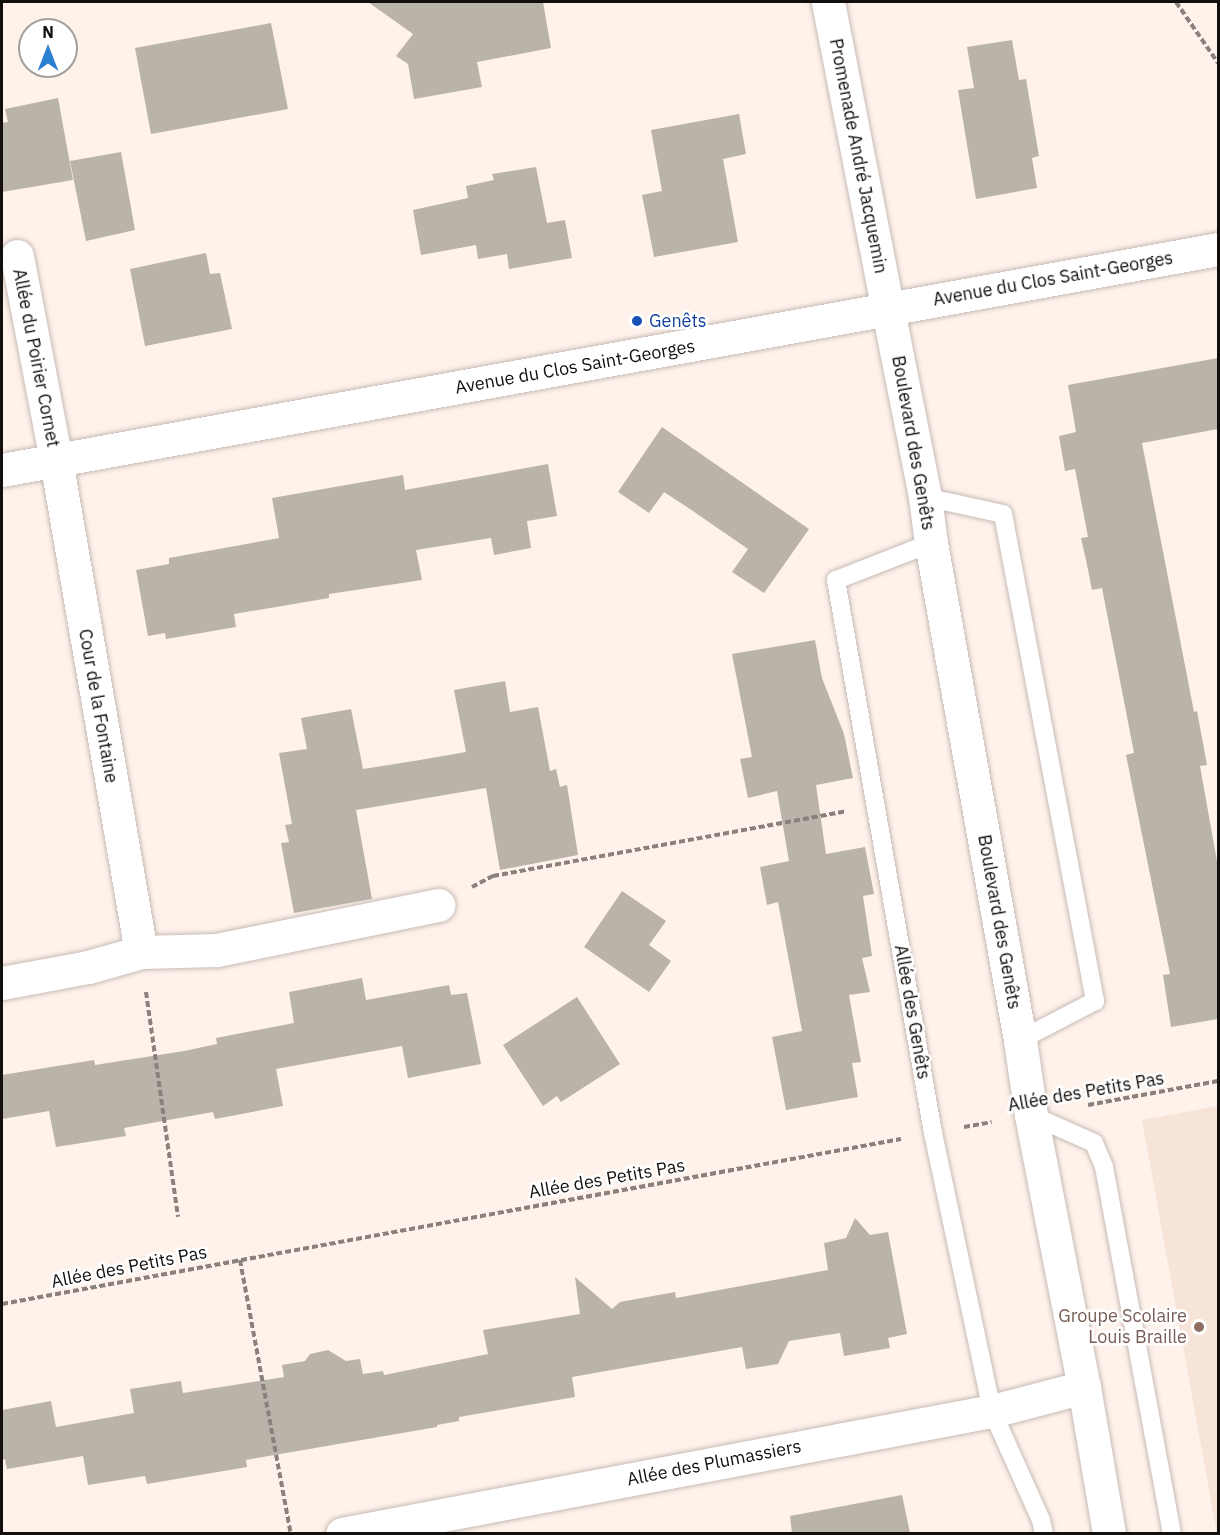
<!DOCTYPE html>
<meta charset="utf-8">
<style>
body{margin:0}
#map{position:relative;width:1220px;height:1535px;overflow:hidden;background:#fef2eb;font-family:"IBM Plex Sans",sans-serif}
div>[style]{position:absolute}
.built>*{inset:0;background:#f6e4d9}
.building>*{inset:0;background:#bab3a9}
.path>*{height:4px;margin-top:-2px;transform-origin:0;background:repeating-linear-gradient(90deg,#89817c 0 6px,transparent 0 9px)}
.roads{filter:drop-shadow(0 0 2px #c7bbb5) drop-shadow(0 0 2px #c7bbb5)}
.service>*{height:18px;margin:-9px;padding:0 9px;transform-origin:9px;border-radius:9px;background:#fff}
.minor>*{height:33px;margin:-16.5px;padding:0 16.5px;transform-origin:16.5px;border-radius:16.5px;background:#fff}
.tertiary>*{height:33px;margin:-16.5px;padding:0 16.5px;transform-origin:16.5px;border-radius:16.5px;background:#fff}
.dots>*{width:16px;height:16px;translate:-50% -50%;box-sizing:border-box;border:3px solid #fff;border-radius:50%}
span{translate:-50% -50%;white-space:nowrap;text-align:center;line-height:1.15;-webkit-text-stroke:5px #fff;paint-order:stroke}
.street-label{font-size:18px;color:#130f0c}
.transit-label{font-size:18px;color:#164399}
.left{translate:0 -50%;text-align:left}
.education-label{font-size:18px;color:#785e54}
.right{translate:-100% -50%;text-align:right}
.frame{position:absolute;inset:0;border:3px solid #130f0c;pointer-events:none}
.north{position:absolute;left:18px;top:18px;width:60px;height:60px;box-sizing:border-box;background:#fff;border:2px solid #a19f9e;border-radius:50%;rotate:0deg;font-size:16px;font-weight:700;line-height:24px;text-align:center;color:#130f0c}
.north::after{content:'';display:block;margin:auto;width:21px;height:27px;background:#2b80cf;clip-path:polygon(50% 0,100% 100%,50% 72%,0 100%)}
</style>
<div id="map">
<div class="built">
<i style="clip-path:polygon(1218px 1106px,1218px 1533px,1217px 1534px,1142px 1120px)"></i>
</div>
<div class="building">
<i style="clip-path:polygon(368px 2px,543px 2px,551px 48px,477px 62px,482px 87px,414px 99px,408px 64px,396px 56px,413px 34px)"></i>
<i style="clip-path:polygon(271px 23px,288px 109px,151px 134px,135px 48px)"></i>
<i style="clip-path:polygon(1012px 40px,1019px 80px,1026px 79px,1039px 156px,1032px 158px,1037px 188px,976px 199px,958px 90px,974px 88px,967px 47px)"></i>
<i style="clip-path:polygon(58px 98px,73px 180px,2px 192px,2px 123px,8px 122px,5px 109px)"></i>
<i style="clip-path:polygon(739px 114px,746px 154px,723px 159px,738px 242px,654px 257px,642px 195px,662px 191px,651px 130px)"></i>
<i style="clip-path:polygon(121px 152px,135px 230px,86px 241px,70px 161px)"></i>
<i style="clip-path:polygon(536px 167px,547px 223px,565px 220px,572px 258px,509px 269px,507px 254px,478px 259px,476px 245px,421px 255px,413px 210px,468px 198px,466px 186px,494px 180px,492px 174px)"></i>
<i style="clip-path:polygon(206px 253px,210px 274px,220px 273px,232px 329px,145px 346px,130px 269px)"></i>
<i style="clip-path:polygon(1218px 358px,1218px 429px,1142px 443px,1194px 712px,1197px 711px,1207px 765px,1200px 766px,1218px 867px,1218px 1019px,1171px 1027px,1163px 975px,1170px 974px,1126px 755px,1134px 753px,1102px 588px,1092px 590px,1086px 560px,1081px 538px,1088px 537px,1075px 469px,1065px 471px,1059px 436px,1076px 432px,1068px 385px)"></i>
<i style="clip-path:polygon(662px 427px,809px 529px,764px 593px,732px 572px,748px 549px,690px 509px,664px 492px,649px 513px,618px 492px)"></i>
<i style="clip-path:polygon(548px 464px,557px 516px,527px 521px,531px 548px,494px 555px,491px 538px,416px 550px,422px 580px,329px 594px,329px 598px,234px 614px,236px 627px,166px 639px,165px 633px,148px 636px,136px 570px,169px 564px,169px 558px,279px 538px,272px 498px,403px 475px,405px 490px)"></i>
<i style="clip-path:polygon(815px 640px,822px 678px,844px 734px,853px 778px,816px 785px,826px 854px,865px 847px,874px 894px,863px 896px,872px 956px,862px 958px,870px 992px,849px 995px,861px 1062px,852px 1063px,858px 1097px,786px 1110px,772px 1037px,802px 1031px,778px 902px,767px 905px,760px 867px,789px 861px,777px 791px,748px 798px,740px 759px,752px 757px,732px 654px)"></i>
<i style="clip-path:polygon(505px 681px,510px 712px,538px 707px,550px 771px,556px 769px,560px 787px,567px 785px,578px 855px,500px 870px,486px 788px,356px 810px,372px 899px,294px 913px,281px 843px,289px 842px,285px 825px,292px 824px,279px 753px,307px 749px,301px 718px,351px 709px,363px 769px,414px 761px,466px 752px,454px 690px)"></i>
<i style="clip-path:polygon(622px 891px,666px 921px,649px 945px,671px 961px,649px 992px,584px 947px)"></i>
<i style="clip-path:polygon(362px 978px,366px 1000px,449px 985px,451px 995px,467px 993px,481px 1064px,408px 1078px,402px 1046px,276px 1069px,283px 1106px,215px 1119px,213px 1112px,168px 1120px,124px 1128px,126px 1136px,56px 1147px,49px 1111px,2px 1119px,2px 1075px,94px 1060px,95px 1065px,184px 1051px,217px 1044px,216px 1038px,294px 1023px,289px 992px)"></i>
<i style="clip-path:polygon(577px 997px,620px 1064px,561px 1102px,557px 1096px,543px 1106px,503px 1045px)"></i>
<i style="clip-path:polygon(855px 1218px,870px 1235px,888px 1232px,907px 1334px,888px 1338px,890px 1348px,844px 1356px,840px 1333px,789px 1341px,778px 1364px,746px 1369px,742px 1347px,572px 1377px,575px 1397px,459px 1417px,459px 1421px,437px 1425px,437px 1427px,246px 1460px,247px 1467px,147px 1484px,145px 1476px,88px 1485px,83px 1456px,7px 1469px,5px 1459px,2px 1460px,2px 1410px,51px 1401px,56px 1427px,134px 1413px,130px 1389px,181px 1381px,183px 1393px,284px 1377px,282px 1365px,305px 1361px,310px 1354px,328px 1350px,346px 1361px,360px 1359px,363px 1374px,383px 1371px,384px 1375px,488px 1354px,483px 1330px,580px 1314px,575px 1277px,612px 1309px,620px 1302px,675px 1292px,676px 1298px,828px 1270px,824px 1243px,846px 1238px)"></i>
<i style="clip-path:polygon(902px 1495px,910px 1533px,792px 1533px,790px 1516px)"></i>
</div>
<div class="path">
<i style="left:1176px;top:2px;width:74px;rotate:55.5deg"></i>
<i style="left:472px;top:887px;width:24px;rotate:-28deg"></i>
<i style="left:493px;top:876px;width:359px;rotate:-10.4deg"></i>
<i style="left:146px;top:992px;width:227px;rotate:81.9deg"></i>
<i style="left:1088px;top:1105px;width:132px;rotate:-10.5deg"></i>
<i style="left:964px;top:1127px;width:28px;rotate:-10deg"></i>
<i style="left:240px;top:1260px;width:279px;rotate:79.5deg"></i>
<i style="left:2px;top:1304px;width:914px;rotate:-10.4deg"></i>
</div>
<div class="roads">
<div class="service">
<i style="left:925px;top:497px;width:80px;rotate:12.3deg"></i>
<i style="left:1003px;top:514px;width:496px;rotate:79.3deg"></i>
<i style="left:1095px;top:1001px;width:85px;rotate:152.5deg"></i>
<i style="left:931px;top:543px;width:102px;rotate:158.7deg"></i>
<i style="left:836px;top:580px;width:561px;rotate:80.05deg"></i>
<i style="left:933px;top:1133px;width:284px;rotate:78deg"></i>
<i style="left:992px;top:1411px;width:120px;rotate:65.8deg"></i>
<i style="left:1041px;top:1520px;width:14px;rotate:78deg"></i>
<i style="left:1031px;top:1115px;width:69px;rotate:24deg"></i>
<i style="left:1094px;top:1143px;width:26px;rotate:67deg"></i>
<i style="left:1104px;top:1167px;width:373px;rotate:79.5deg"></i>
</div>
<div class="minor">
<i style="left:828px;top:2px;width:314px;rotate:79deg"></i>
<i style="left:17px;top:256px;width:208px;rotate:79.2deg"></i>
<i style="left:56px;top:460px;width:499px;rotate:80.2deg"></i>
<i style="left:2px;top:983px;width:87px;rotate:-10.5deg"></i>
<i style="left:88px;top:967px;width:55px;rotate:-15.8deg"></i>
<i style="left:141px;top:952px;width:76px;rotate:-1.5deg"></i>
<i style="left:217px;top:950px;width:226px;rotate:-11.5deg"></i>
<i style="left:342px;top:1534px;width:662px;rotate:-10.72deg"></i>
<i style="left:992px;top:1411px;width:95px;rotate:-14.6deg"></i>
</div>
<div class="tertiary">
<i style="left:888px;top:310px;width:191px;rotate:78.8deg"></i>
<i style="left:925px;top:497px;width:46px;rotate:82.6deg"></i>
<i style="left:931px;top:543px;width:505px;rotate:79.85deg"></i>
<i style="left:1020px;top:1040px;width:76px;rotate:81.7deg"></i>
<i style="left:1031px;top:1115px;width:277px;rotate:79deg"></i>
<i style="left:1084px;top:1387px;width:149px;rotate:80.3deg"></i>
<i style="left:2px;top:470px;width:1236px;rotate:-10.3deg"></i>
</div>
</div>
<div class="dots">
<i style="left:637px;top:321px;background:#1a4fb4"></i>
<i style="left:1199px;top:1327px;background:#8d6e63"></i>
</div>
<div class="street-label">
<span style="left:858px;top:156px;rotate:79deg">Promenade André Jacquemin</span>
<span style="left:1053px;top:279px;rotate:-10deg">Avenue du Clos Saint-Georges</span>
<span style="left:36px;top:358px;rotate:79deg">Allée du Poirier Cornet</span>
<span style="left:575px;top:367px;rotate:-10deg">Avenue du Clos Saint-Georges</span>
<span style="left:913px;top:443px;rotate:80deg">Boulevard des Genêts</span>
<span style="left:98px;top:706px;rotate:80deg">Cour de la Fontaine</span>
<span style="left:999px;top:922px;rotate:80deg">Boulevard des Genêts</span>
<span style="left:912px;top:1012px;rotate:80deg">Allée des Genêts</span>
<span style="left:1086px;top:1092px;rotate:-10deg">Allée des Petits Pas</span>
<span style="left:607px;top:1179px;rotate:-10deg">Allée des Petits Pas</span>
<span style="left:129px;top:1267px;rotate:-11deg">Allée des Petits Pas</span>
<span style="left:714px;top:1463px;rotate:-11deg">Allée des Plumassiers</span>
</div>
<div class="transit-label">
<span class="left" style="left:649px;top:321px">Genêts</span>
</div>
<div class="education-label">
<span class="right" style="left:1187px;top:1327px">Groupe Scolaire<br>Louis Braille</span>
</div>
<div class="frame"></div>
<div class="north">N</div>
</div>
